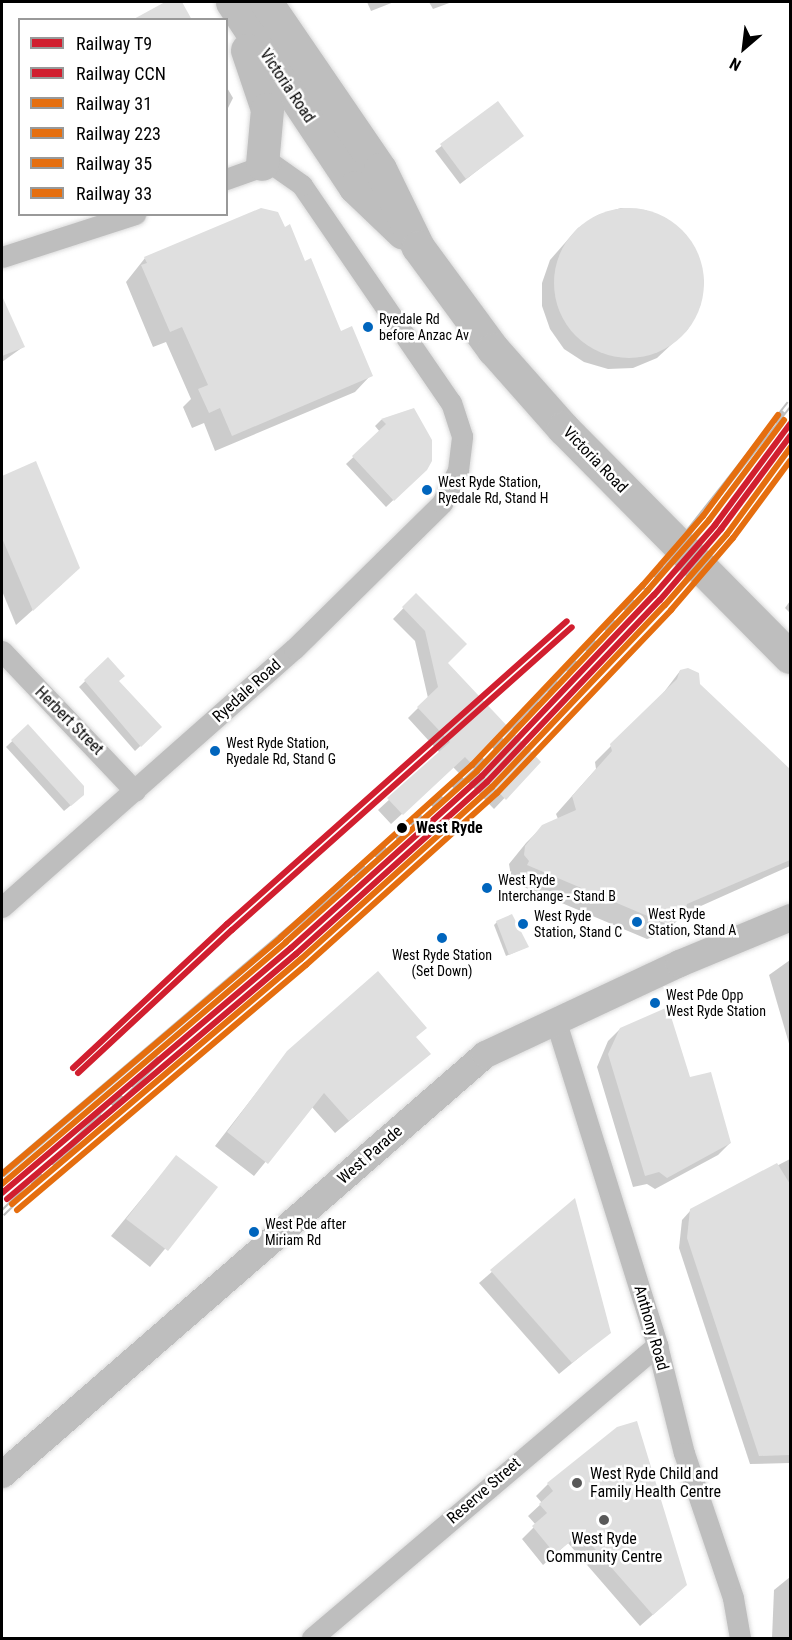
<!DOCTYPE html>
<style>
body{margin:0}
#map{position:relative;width:792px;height:1640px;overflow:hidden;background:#fff;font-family:"Roboto Condensed",sans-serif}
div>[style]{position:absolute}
.shadow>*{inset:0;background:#0003}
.building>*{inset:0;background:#dfdfdf}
.round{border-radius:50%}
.roads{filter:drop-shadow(0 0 2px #dbdbdb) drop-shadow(0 0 2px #dbdbdb)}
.minor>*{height:21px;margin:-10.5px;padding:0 10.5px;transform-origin:10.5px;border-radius:10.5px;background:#bebebe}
.tertiary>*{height:27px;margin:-13.5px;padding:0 13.5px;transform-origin:13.5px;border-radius:13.5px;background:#bebebe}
.trunk>*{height:33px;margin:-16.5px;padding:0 16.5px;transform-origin:16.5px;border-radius:16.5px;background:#bebebe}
.rail>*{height:7px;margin-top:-3.5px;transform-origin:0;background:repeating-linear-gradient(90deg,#fff 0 14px,#bebebe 0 28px);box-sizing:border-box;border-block:2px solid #bebebe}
.rail-1>*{height:6px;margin:-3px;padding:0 3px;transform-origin:3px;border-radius:3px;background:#d11f2f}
.rail-2>*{height:6px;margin:-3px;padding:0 3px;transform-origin:3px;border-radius:3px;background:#d11f2f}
.rail-3>*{height:6px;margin:-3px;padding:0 3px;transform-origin:3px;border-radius:3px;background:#e56e0f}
.rail-4>*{height:6px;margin:-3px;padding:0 3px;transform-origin:3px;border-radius:3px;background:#e56e0f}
.rail-5>*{height:6px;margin:-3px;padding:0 3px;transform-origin:3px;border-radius:3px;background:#e56e0f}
.rail-6>*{height:6px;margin:-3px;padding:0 3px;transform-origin:3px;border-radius:3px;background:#e56e0f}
.dots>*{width:16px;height:16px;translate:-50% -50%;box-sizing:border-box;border:3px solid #fff;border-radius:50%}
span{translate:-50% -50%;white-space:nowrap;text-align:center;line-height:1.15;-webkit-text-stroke:5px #fff;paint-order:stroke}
.bus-label{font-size:14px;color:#000}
.left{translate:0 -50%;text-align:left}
.street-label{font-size:16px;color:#000}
.stop-label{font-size:16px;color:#000;font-weight:700}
.poi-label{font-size:16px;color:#000}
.frame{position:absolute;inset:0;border:3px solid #000;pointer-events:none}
.legend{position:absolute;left:18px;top:18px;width:210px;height:198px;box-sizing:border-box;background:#fff;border:2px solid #999;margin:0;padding:8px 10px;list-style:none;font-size:18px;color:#000}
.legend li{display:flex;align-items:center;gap:12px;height:30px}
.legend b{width:30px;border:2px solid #999}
.north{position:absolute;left:714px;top:18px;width:60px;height:60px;-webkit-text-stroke:4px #fff;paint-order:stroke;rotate:208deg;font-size:16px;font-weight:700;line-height:24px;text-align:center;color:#000}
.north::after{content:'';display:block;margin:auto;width:21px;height:27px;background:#000;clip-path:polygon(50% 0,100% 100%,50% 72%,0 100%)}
</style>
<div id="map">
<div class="shadow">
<i style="clip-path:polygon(367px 2px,394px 2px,371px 11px)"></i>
<i style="clip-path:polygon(429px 2px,452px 2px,433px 9px)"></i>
<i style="clip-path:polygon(226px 86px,233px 98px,226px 112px)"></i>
<i style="clip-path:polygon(498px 103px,522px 136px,460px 184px,435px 151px)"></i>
<i style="clip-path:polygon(621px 208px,645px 210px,667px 219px,686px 235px,699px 257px,704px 282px,700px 306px,688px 329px,657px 358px,633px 368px,608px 369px,584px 362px,564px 349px,550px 329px,542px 306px,542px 283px,550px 260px,578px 228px,598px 215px)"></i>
<i style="clip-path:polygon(145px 258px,304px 263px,341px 333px,371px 375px,355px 392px,215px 451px,204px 423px,192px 428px,183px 407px,191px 399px,166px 342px,153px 347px,126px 282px)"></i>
<i style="clip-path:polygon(2px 299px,23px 347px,2px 362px)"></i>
<i style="clip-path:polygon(414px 410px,427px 468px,386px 507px,346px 464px,380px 432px,375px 426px,381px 420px)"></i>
<i style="clip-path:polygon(36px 463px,62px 584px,16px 625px,2px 591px,2px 477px)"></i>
<i style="clip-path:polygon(416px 595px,446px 663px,539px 762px,494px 809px,453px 767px,391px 824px,378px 810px,440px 753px,408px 718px,428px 698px,415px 641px,393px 619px)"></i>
<i style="clip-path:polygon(790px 601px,790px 613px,785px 608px)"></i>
<i style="clip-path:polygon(108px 659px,118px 681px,160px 727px,135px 751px,79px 687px)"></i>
<i style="clip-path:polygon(680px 671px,790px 771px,790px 866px,683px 914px,666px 933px,647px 939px,512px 882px,509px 864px,526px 843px,543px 826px,558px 819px,556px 814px,596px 769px,595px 762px,661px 696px)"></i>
<i style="clip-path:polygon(28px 726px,76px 801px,64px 811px,6px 747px)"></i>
<i style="clip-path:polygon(497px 922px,527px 947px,506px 956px,494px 925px)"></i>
<i style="clip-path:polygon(790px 960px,790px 1047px,769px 975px)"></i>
<i style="clip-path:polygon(620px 1029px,689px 1079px,730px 1143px,718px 1155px,655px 1189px,647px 1184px,633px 1187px,597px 1067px,608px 1041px)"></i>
<i style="clip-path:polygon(415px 1038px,429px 1054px,335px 1133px,311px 1106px,254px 1176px,215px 1146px,288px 1052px)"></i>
<i style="clip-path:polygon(176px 1157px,216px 1187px,150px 1267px,111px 1236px)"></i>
<i style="clip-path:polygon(790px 1159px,790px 1463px,750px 1464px,679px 1248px,682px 1220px,691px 1210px)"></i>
<i style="clip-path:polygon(574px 1201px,610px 1332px,559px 1374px,479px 1283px)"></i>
<i style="clip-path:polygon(548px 1484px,673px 1597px,640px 1626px,568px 1543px,543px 1565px,522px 1539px,536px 1525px,528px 1516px,542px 1503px,536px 1496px)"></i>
<i style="clip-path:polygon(790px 1577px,790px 1638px,772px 1638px,774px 1590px)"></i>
</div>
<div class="building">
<i style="clip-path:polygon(165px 2px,182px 2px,192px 20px,132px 20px)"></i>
<i style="clip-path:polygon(498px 101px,524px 136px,466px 179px,440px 144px)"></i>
<i class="round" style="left:554px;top:208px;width:150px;height:150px"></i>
<i style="clip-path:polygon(261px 208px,278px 212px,285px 227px,290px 224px,305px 261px,311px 258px,341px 331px,352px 326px,373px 376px,232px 436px,220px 408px,209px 413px,198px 389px,208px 385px,182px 327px,170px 332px,141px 265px,147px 263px,144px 257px)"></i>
<i style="clip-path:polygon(2px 296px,25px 347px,2px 356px)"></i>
<i style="clip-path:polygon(414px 408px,432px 440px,432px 461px,427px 470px,394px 501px,352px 456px,386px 424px,381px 419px)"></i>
<i style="clip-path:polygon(36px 461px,80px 568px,33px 611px,2px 538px,2px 476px)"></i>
<i style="clip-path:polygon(416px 593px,467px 644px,448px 663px,541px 762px,506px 800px,465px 757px,403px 815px,387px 798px,450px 742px,417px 707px,438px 687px,425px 631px,402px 607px)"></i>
<i style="clip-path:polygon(108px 657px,125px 676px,119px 681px,162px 727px,141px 747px,84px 680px)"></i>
<i style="clip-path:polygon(688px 668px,699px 673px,700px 684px,790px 769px,790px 860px,687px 904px,684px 917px,664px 923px,527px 865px,529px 861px,524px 855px,525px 846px,542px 825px,576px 810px,572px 796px,612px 751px,610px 744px,677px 679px,680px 670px)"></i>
<i style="clip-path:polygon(28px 724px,84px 786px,84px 795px,71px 806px,11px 740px)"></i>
<i style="clip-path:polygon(512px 914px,529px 947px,509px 955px,496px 921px)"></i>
<i style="clip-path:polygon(378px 971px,427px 1028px,416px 1037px,431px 1054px,349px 1121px,324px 1093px,268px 1164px,227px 1132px,287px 1051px)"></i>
<i style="clip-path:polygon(668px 1007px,690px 1077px,711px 1072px,731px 1143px,667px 1178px,659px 1172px,645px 1176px,608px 1054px,620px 1028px)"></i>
<i style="clip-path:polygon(176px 1155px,218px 1187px,168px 1251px,126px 1219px)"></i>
<i style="clip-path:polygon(777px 1163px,790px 1184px,790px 1455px,759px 1456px,687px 1238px,690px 1209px)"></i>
<i style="clip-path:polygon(575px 1198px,611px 1333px,572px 1363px,490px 1270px)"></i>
<i style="clip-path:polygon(637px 1421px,687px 1585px,653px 1615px,581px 1533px,555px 1554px,532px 1526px,547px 1513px,539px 1504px,553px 1491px,547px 1483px,617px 1427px)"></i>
</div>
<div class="roads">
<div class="minor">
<i style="left:2px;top:257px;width:140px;rotate:-17.9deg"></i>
<i style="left:2px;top:651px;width:193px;rotate:46.5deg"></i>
<i style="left:2px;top:907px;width:390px;rotate:-41.5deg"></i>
<i style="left:294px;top:649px;width:208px;rotate:-44.6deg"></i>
<i style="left:442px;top:503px;width:37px;rotate:-64deg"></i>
<i style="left:458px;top:470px;width:34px;rotate:-83deg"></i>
<i style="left:462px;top:436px;width:35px;rotate:-108deg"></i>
<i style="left:451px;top:403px;width:264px;rotate:-124.4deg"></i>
<i style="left:302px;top:185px;width:38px;rotate:-145deg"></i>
<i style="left:271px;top:163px;width:48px;rotate:160.4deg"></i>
<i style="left:555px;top:1019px;width:342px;rotate:72.6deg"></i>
<i style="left:657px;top:1345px;width:111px;rotate:76deg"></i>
<i style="left:684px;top:1453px;width:153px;rotate:71.3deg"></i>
<i style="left:733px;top:1598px;width:41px;rotate:80.1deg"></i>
<i style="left:312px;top:1638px;width:453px;rotate:-40.3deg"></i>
</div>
<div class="tertiary">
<i style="left:2px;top:1474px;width:640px;rotate:-41.01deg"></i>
<i style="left:485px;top:1054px;width:214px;rotate:-25.1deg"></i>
<i style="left:679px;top:963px;width:120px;rotate:-22.5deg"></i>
</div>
<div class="trunk">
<i style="left:232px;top:2px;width:222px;rotate:56.4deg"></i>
<i style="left:355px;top:187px;width:66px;rotate:43.8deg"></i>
<i style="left:266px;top:2px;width:202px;rotate:55.7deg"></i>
<i style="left:380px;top:169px;width:87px;rotate:64deg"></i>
<i style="left:418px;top:247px;width:127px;rotate:53.7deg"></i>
<i style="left:493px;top:349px;width:106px;rotate:48.5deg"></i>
<i style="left:563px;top:428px;width:322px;rotate:45.3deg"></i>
<i style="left:247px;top:50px;width:62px;rotate:71.3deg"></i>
<i style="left:267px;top:109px;width:55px;rotate:95.2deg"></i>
</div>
</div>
<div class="rail">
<i style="left:2px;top:1174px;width:524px;rotate:-40.44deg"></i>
<i style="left:401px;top:834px;width:163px;rotate:-43deg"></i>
<i style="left:520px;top:723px;width:185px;rotate:-47.4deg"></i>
<i style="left:645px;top:587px;width:234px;rotate:-51.8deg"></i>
<i style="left:2px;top:1213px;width:221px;rotate:-44.5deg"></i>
</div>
<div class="rail-1">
<i style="left:73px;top:1068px;width:211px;rotate:-43.1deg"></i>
<i style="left:227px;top:924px;width:455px;rotate:-41.7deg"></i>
<i style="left:2px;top:1193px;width:379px;rotate:-40.3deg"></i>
<i style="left:291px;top:948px;width:257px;rotate:-42deg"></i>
<i style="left:482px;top:776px;width:250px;rotate:-46.5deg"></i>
<i style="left:654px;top:595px;width:93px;rotate:-48.9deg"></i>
<i style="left:715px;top:525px;width:126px;rotate:-53.4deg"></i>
</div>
<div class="rail-2">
<i style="left:78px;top:1073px;width:210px;rotate:-42.9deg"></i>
<i style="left:232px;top:930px;width:455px;rotate:-41.7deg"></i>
<i style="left:7px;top:1199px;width:379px;rotate:-40.3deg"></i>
<i style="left:296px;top:954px;width:257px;rotate:-42deg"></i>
<i style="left:487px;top:782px;width:251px;rotate:-46.5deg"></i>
<i style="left:660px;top:600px;width:94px;rotate:-49.3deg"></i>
<i style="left:721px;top:529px;width:116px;rotate:-53.4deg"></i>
</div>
<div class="rail-3">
<i style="left:2px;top:1184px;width:373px;rotate:-40.4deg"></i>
<i style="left:286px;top:942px;width:256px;rotate:-41.8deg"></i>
<i style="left:477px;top:771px;width:249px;rotate:-46.6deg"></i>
<i style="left:648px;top:590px;width:93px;rotate:-48.9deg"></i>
<i style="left:709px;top:520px;width:125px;rotate:-53.1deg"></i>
</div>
<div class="rail-4">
<i style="left:12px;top:1204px;width:379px;rotate:-40.3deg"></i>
<i style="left:301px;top:959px;width:257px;rotate:-42deg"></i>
<i style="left:492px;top:787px;width:251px;rotate:-46.5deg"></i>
<i style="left:665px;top:605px;width:94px;rotate:-48.9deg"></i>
<i style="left:727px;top:534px;width:107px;rotate:-53.8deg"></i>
</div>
<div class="rail-5">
<i style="left:2px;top:1174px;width:366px;rotate:-40.3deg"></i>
<i style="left:281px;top:937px;width:257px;rotate:-42deg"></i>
<i style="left:472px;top:765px;width:248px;rotate:-46.5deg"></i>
<i style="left:643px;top:585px;width:91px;rotate:-49deg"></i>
<i style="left:703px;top:516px;width:126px;rotate:-53.4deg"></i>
</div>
<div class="rail-6">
<i style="left:17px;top:1210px;width:379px;rotate:-40.3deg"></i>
<i style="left:306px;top:965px;width:257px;rotate:-42deg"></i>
<i style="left:497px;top:793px;width:253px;rotate:-46.4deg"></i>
<i style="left:671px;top:610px;width:95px;rotate:-49.3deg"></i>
<i style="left:733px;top:538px;width:96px;rotate:-53.5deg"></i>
</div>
<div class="dots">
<i style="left:368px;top:327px;background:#0065bd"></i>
<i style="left:427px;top:490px;background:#0065bd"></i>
<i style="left:215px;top:751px;background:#0065bd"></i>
<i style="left:402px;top:828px;background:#000"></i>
<i style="left:487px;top:888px;background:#0065bd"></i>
<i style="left:637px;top:922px;background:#0065bd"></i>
<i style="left:523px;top:924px;background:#0065bd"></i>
<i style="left:442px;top:938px;background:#0065bd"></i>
<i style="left:655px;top:1003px;background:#0065bd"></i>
<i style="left:254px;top:1232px;background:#0065bd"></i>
<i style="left:577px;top:1483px;background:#595959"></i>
<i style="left:604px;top:1520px;background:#595959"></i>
</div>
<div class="bus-label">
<span class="left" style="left:379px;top:327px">Ryedale Rd<br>before Anzac Av</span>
<span class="left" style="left:438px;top:490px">West Ryde Station,<br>Ryedale Rd, Stand H</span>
<span class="left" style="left:226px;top:751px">West Ryde Station,<br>Ryedale Rd, Stand G</span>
<span class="left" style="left:498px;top:888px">West Ryde<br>Interchange - Stand B</span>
<span class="left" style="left:648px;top:922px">West Ryde<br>Station, Stand A</span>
<span class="left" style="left:534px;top:924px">West Ryde<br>Station, Stand C</span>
<span style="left:442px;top:963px">West Ryde Station<br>(Set Down)</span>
<span class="left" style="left:666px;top:1003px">West Pde Opp<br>West Ryde Station</span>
<span class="left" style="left:265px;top:1232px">West Pde after<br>Miriam Rd</span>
</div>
<div class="street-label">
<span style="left:287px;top:86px;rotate:56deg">Victoria Road</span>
<span style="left:595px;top:460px;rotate:46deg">Victoria Road</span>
<span style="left:247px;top:691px;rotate:-42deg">Ryedale Road</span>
<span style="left:69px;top:721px;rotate:45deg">Herbert Street</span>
<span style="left:370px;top:1155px;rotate:-41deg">West Parade</span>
<span style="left:651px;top:1328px;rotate:74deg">Anthony Road</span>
<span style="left:484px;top:1491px;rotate:-41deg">Reserve Street</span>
</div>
<div class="stop-label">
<span class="left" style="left:416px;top:828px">West Ryde</span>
</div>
<div class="poi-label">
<span class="left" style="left:590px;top:1483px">West Ryde Child and<br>Family Health Centre</span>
<span style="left:604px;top:1548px">West Ryde<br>Community Centre</span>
</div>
<div class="frame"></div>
<ul class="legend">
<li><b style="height:8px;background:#d11f2f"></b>Railway T9</li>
<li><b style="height:8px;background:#d11f2f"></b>Railway CCN</li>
<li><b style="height:8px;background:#e56e0f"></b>Railway 31</li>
<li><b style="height:8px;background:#e56e0f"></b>Railway 223</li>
<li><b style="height:8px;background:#e56e0f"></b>Railway 35</li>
<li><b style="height:8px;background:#e56e0f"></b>Railway 33</li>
</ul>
<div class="north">N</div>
</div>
